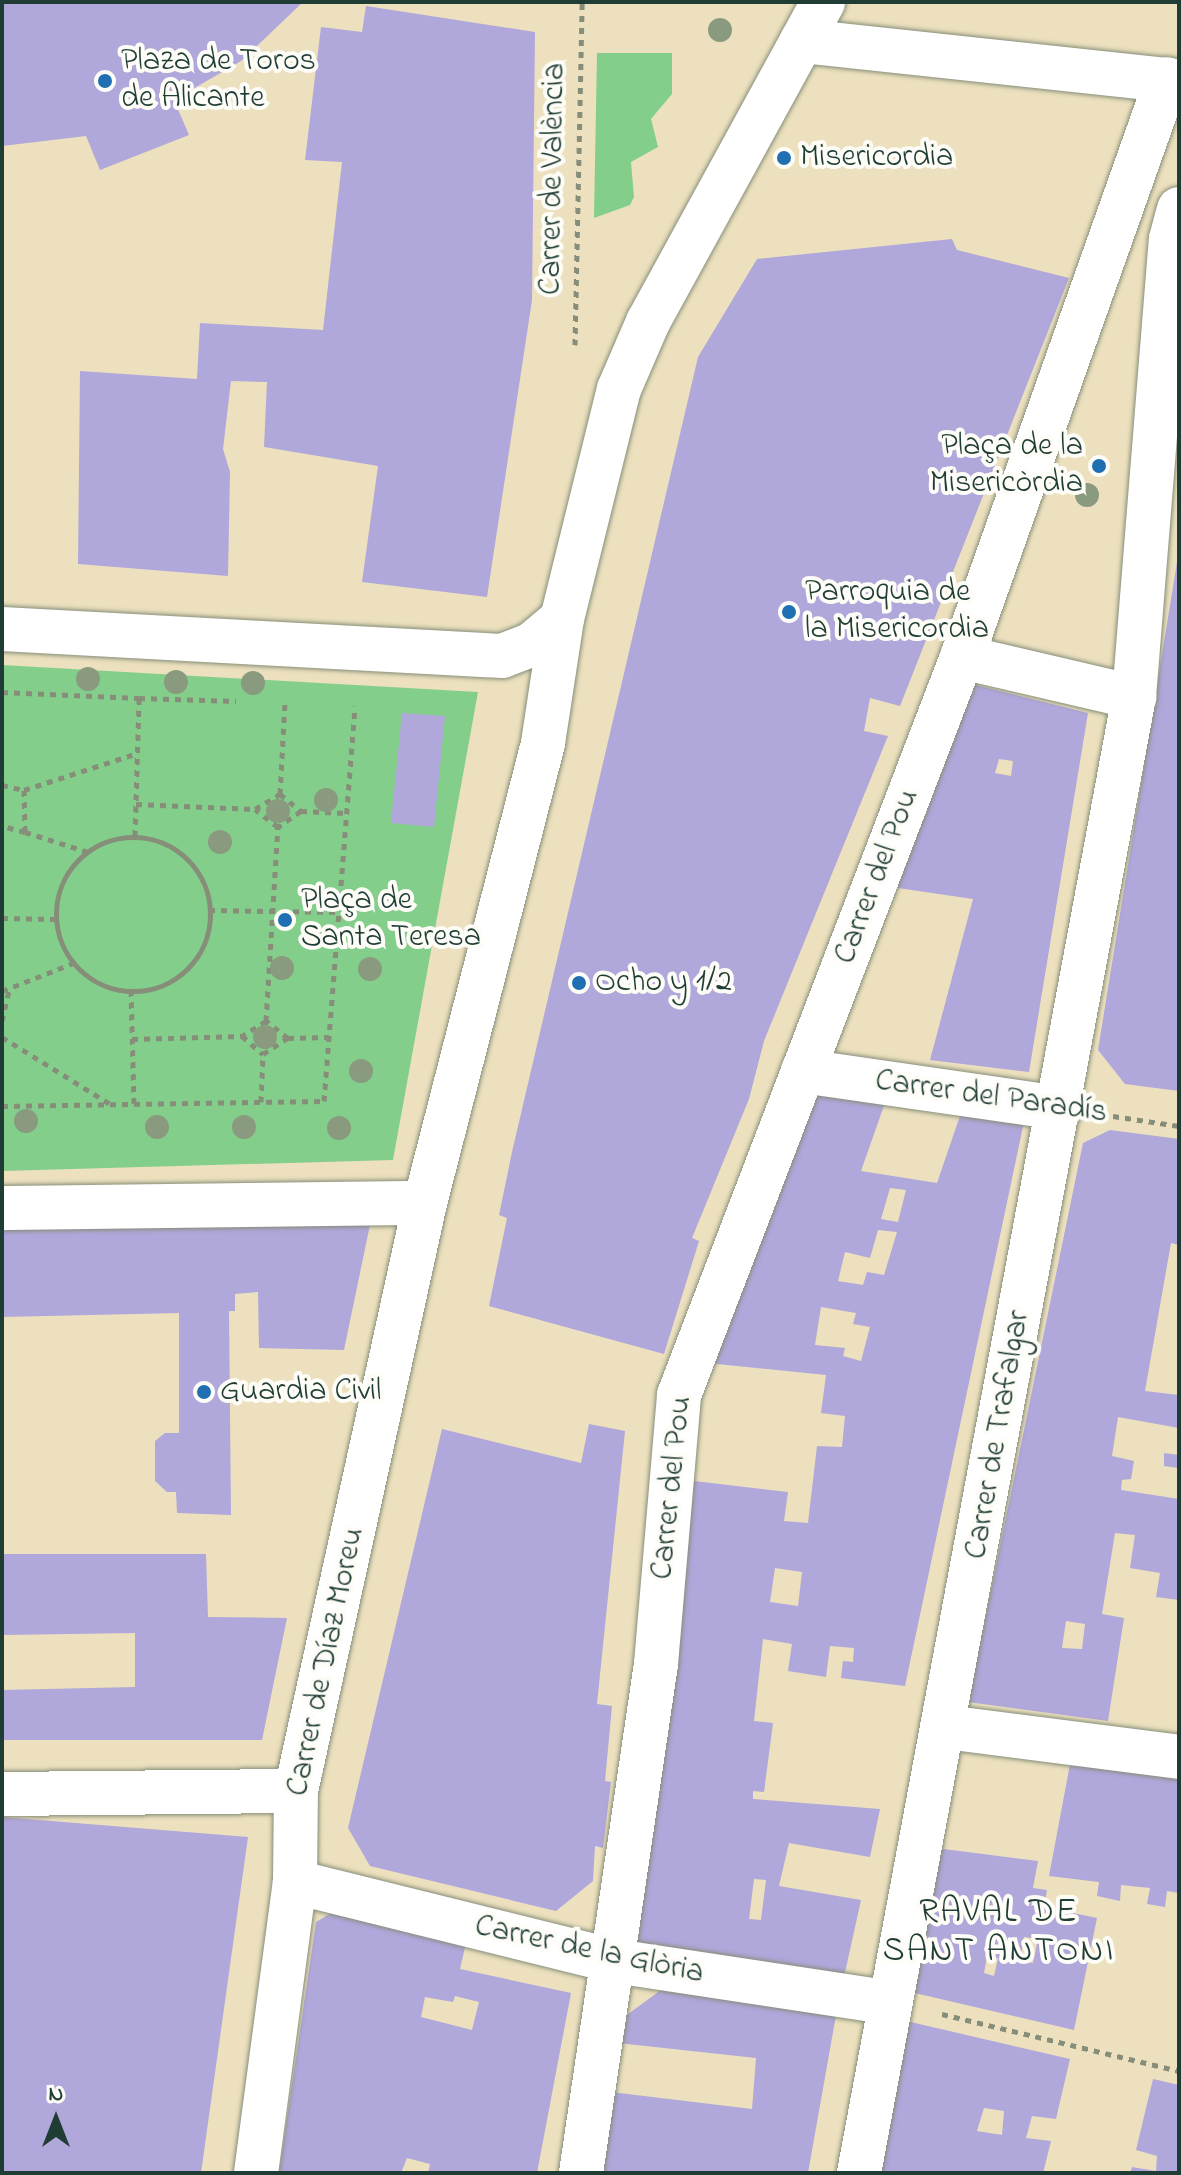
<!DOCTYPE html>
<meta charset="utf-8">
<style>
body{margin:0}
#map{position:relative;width:1181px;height:2175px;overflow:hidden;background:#ece0be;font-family:"Indie Flower",sans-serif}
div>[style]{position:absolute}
.green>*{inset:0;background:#84ce8b}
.building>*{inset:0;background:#b0a7db}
.path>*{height:5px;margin-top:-2.5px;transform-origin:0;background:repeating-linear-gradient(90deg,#868e79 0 6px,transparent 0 12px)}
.path>.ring{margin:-2.5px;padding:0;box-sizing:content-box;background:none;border:5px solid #868e79;border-radius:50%}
.roads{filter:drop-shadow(0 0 2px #868e79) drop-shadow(0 0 2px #868e79)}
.minor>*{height:44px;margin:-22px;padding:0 22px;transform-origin:22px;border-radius:22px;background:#fff}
.trees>*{width:24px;height:24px;margin:-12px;border-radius:50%;background:#899a7e}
.dots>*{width:22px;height:22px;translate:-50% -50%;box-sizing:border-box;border:4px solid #fdfcf7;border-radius:50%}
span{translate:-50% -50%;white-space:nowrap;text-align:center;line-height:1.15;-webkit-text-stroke:8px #fdfcf7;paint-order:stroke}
.poi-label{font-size:32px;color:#1f3d34}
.left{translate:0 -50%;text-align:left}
.right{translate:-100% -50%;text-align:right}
.street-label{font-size:32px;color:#1f3d34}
.neighbourhood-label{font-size:34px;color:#1f3d34;letter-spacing:2px}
.frame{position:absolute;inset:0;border:4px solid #1f3d34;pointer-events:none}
.north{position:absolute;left:16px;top:2079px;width:80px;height:80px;-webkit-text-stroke:6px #fdfcf7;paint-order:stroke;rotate:0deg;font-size:22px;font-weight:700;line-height:32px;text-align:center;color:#1f3d34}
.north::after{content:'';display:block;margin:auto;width:28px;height:36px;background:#1f3d34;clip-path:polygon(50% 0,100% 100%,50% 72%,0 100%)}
</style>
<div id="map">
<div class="green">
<i style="clip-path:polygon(597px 53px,672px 53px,672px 94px,651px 119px,658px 147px,631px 162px,634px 197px,630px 205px,594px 218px)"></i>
<i style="clip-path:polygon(2px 665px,478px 692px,393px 1160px,2px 1171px)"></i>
</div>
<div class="building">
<i style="clip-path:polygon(2px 2px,303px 2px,241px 61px,174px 100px,189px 135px,100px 170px,86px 136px,2px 146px)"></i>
<i style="clip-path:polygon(366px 6px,535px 32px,532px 300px,487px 597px,362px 582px,378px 466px,264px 447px,267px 382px,231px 381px,223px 449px,230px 472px,228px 576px,78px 564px,80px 371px,197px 379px,200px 323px,323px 330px,342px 162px,305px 160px,321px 27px,362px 32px)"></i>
<i style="clip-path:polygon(952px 239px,957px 250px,1069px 278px,900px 706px,870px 698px,864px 731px,888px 736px,764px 1041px,749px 1099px,692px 1238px,699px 1241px,664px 1354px,489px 1306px,507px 1218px,499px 1215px,512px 1152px,698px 357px,757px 259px)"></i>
<i style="clip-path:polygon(1177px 562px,1179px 562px,1179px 1091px,1125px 1084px,1098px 1050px)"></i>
<i style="clip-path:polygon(evenodd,964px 682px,1088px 713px,1029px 1072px,930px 1060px,973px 899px,884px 886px,964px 682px,999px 759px,1013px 761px,1011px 776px,995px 773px,999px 759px)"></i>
<i style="clip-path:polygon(402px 713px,445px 716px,434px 827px,391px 823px)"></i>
<i style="clip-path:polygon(evenodd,807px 1090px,886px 1100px,861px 1171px,937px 1183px,961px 1113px,1025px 1117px,905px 1686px,841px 1678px,843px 1661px,853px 1662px,854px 1648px,830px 1646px,826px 1677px,788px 1671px,792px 1644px,763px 1639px,754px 1721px,773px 1723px,764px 1792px,753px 1791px,753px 1799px,880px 1809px,870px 1857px,789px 1843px,779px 1886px,861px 1900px,844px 1977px,635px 1953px,694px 1481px,788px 1492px,784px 1521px,808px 1523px,817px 1446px,842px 1447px,845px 1416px,821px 1413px,826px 1375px,707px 1363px,807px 1090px,890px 1188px,906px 1190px,898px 1222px,881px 1219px,890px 1188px,807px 1090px,878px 1230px,897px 1232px,884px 1275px,867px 1272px,863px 1285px,838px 1281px,845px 1252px,870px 1258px,878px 1230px,807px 1090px,821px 1307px,856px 1313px,853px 1324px,870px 1327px,861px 1361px,843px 1356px,845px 1348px,815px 1345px,821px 1307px,807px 1090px,775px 1568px,802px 1572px,798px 1606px,770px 1602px,775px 1568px,807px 1090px,754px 1879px,766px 1880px,761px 1920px,749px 1919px,754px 1879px)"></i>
<i style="clip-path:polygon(evenodd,1110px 1130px,1179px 1139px,1179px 1245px,1171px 1243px,1145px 1391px,1179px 1395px,1179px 1428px,1118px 1417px,1112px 1456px,1134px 1461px,1131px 1479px,1122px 1480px,1121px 1490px,1179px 1499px,1179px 1600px,1156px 1597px,1160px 1573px,1130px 1568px,1135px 1535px,1115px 1533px,1102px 1614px,1124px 1618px,1108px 1721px,968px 1702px,1083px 1143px,1110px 1130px,1066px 1621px,1085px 1624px,1082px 1649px,1062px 1648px,1066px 1621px)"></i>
<i style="clip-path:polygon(371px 1220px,344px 1350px,259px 1348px,258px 1292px,235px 1294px,235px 1311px,229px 1311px,231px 1515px,177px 1513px,176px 1492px,167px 1492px,155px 1481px,155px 1441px,165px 1433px,179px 1433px,179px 1313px,2px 1317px,2px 1226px)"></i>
<i style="clip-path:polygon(589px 1424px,625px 1431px,597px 1704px,612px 1706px,605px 1781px,611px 1782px,603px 1848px,595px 1846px,593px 1881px,556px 1911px,370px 1866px,348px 1828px,442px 1429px,581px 1463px)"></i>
<i style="clip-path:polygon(1164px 1453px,1179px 1455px,1179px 1468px,1164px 1466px)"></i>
<i style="clip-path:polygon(2px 1554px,206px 1554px,208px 1617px,287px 1618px,262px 1740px,2px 1740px,2px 1690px,135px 1687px,135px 1633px,2px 1635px)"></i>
<i style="clip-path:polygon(1071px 1759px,1179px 1775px,1179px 1893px,1167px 1891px,1165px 1907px,1147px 1904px,1150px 1888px,1121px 1885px,1120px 1901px,1097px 1896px,1099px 1882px,1049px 1876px)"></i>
<i style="clip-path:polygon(2px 1817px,248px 1837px,201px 2173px,2px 2173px)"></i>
<i style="clip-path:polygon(evenodd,936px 1848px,1038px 1861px,1033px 1888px,1047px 1890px,1044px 1907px,1097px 1918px,1074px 2030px,906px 1991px,936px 1848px,1024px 1937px,1038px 1939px,1033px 1963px,1020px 1961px,1024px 1937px,936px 1848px,987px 1957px,998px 1958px,994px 1976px,984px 1973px,987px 1957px)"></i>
<i style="clip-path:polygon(evenodd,350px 1902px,469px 1930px,460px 1969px,571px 1993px,537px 2173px,428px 2173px,430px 2164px,407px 2158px,401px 2173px,279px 2173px,316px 1922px,350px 1902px,455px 1996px,479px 2002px,472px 2030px,421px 2017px,425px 1997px,453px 2002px,455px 1996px)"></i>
<i style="clip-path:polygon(665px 1987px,838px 2004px,808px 2173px,595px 2173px,611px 2092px,752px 2109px,756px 2058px,618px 2043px,624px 2017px)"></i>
<i style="clip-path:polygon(evenodd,902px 2020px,1070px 2059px,1056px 2119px,1032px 2116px,1026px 2138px,1051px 2141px,1043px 2173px,874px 2173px,902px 2020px,984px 2108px,1004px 2111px,1002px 2135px,977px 2131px,984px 2108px)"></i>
<i style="clip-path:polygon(1153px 2079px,1179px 2085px,1179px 2173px,1130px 2173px,1132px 2167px,1156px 2171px,1157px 2156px,1136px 2150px)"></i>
</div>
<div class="path">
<i style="left:575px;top:345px;width:343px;rotate:-88.8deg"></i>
<i style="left:2px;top:692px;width:137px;rotate:2.5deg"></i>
<i style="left:2px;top:785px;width:23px;rotate:13deg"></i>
<i style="left:24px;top:790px;width:42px;rotate:88.6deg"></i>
<i style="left:25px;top:832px;width:24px;rotate:-165deg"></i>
<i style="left:24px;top:790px;width:120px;rotate:-18deg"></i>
<i style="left:280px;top:794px;width:91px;rotate:-86.9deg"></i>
<i style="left:136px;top:804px;width:119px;rotate:2.4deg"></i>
<i style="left:301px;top:811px;width:28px;rotate:145deg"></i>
<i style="left:278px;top:827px;width:29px;rotate:-142deg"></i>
<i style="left:255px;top:809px;width:29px;rotate:-31deg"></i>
<i style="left:280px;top:794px;width:27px;rotate:39deg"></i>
<i style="left:301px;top:811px;width:45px;rotate:2.5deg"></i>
<i style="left:25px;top:832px;width:66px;rotate:17.6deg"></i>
<i style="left:135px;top:836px;width:138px;rotate:-88.3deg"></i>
<i style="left:139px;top:698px;width:97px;rotate:1.8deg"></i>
<i class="ring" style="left:56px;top:837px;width:149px;height:149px"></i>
<i style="left:209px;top:910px;width:130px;rotate:0.9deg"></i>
<i style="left:2px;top:918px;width:53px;rotate:1.1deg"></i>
<i style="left:131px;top:990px;width:115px;rotate:88.5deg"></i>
<i style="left:2px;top:991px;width:77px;rotate:-21.3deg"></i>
<i style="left:2px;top:1021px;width:31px;rotate:-77deg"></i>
<i style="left:266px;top:1021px;width:194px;rotate:-86.5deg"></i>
<i style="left:2px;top:1037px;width:127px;rotate:31.8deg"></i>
<i style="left:288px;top:1038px;width:28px;rotate:-142deg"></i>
<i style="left:266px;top:1021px;width:28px;rotate:148deg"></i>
<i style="left:242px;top:1036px;width:28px;rotate:41deg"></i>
<i style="left:263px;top:1054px;width:30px;rotate:-33deg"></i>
<i style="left:288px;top:1038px;width:41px;rotate:-1.4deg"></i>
<i style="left:132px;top:1039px;width:110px;rotate:-1.6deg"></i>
<i style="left:261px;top:1102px;width:48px;rotate:-87.6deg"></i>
<i style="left:2px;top:1106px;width:322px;rotate:-0.9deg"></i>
<i style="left:324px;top:1101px;width:396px;rotate:-85.5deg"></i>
<i style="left:1113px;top:1116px;width:67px;rotate:8.6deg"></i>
<i style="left:942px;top:2014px;width:244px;rotate:13.5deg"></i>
</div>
<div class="roads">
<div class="minor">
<i style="left:802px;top:41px;width:379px;rotate:6.1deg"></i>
<i style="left:2px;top:629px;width:501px;rotate:3.09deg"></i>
<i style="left:502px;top:656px;width:31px;rotate:-21deg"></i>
<i style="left:531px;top:645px;width:40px;rotate:-40deg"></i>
<i style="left:962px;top:657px;width:177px;rotate:13.1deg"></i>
<i style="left:803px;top:1071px;width:260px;rotate:8.2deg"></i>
<i style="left:2px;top:1208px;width:423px;rotate:-0.7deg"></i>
<i style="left:946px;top:1727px;width:235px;rotate:7.3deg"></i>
<i style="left:2px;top:1794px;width:294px;rotate:-0.6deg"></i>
<i style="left:295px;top:1882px;width:330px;rotate:13.9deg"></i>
<i style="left:615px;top:1961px;width:275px;rotate:8.6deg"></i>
<i style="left:256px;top:2173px;width:294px;rotate:-82.4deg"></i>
<i style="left:295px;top:1882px;width:91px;rotate:-89.4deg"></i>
<i style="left:296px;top:1791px;width:602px;rotate:-77.63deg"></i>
<i style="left:425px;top:1203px;width:475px;rotate:-75.6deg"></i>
<i style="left:543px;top:743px;width:125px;rotate:-81.3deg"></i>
<i style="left:562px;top:619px;width:237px;rotate:-76.1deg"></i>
<i style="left:619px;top:389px;width:73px;rotate:-66.6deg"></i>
<i style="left:648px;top:322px;width:365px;rotate:-61.3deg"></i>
<i style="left:581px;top:2173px;width:514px;rotate:-81.62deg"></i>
<i style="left:656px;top:1664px;width:270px;rotate:-85.1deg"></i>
<i style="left:679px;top:1395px;width:790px;rotate:-69.02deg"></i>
<i style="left:962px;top:657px;width:613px;rotate:-70.47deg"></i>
<i style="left:859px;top:2173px;width:1501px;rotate:-79.45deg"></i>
<i style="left:1134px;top:697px;width:459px;rotate:-85.4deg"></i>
<i style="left:1171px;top:239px;width:31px;rotate:-75deg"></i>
</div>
</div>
<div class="trees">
<i style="left:720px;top:30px"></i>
<i style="left:1087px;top:495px"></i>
<i style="left:88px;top:679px"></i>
<i style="left:176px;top:682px"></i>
<i style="left:253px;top:683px"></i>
<i style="left:326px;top:800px"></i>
<i style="left:278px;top:811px"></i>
<i style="left:220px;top:842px"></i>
<i style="left:282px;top:968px"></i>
<i style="left:370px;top:969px"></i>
<i style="left:265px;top:1037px"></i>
<i style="left:361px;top:1071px"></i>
<i style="left:26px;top:1121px"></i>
<i style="left:157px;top:1127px"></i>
<i style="left:244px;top:1127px"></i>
<i style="left:339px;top:1128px"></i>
</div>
<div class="dots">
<i style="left:105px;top:81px;background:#1f6fb2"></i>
<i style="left:784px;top:158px;background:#1f6fb2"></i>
<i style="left:1099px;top:466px;background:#1f6fb2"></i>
<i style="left:789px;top:612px;background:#1f6fb2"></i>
<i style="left:285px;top:920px;background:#1f6fb2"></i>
<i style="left:579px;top:983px;background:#1f6fb2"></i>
<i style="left:204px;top:1392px;background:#1f6fb2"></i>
</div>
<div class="poi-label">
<span class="left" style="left:121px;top:81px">Plaza de Toros<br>de Alicante</span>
<span class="left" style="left:800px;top:158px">Misericordia</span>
<span class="right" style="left:1083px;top:466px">Plaça de la<br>Misericòrdia</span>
<span class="left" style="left:805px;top:612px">Parroquia de<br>la Misericordia</span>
<span class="left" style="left:301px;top:920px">Plaça de<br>Santa Teresa</span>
<span class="left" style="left:595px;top:983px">Ocho y 1/2</span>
<span class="left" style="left:220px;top:1392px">Guardia Civil</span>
</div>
<div class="street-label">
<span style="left:554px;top:179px;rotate:-89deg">Carrer de València</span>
<span style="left:878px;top:877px;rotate:-69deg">Carrer del Pou</span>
<span style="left:991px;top:1098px;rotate:8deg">Carrer del Paradís</span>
<span style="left:999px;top:1435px;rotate:-80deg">Carrer de Trafalgar</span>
<span style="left:673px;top:1488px;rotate:-84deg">Carrer del Pou</span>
<span style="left:327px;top:1662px;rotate:-78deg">Carrer de Díaz Moreu</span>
<span style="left:589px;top:1951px;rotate:12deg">Carrer de la Glòria</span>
</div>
<div class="neighbourhood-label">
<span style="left:999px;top:1933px">RAVAL DE<br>SANT ANTONI</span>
</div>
<div class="frame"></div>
<div class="north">N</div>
</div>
